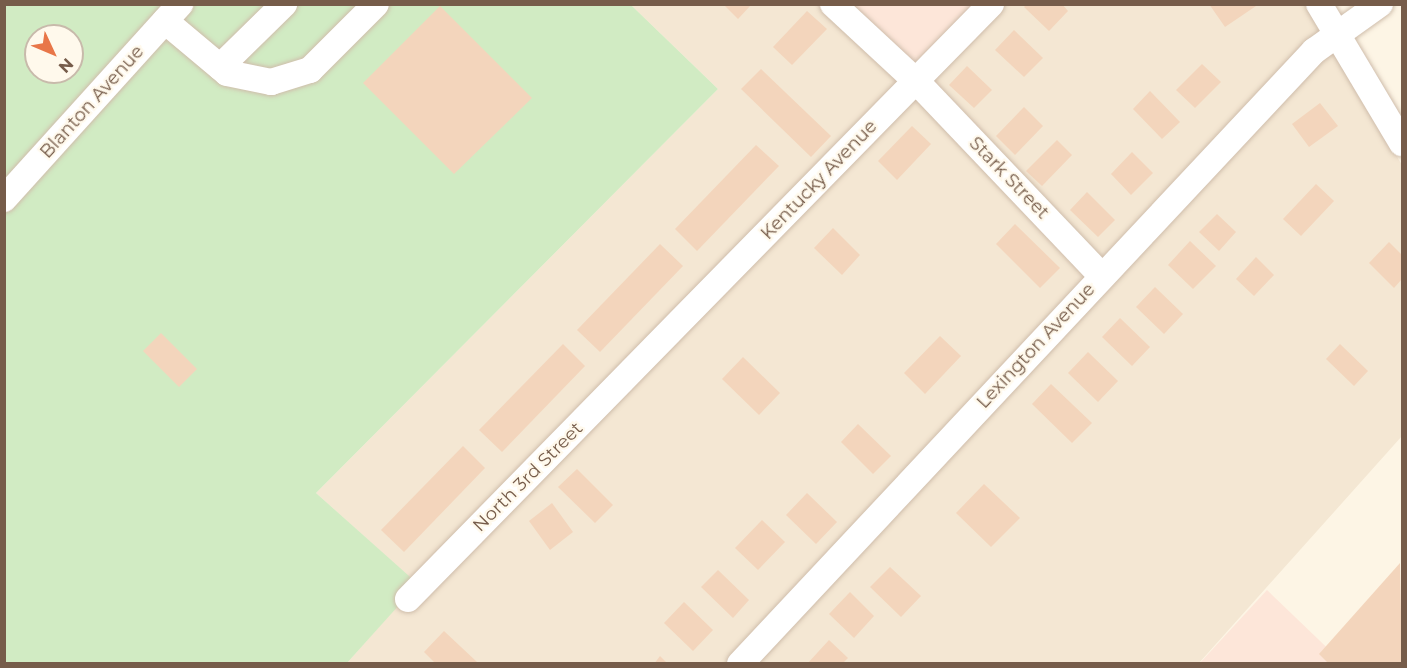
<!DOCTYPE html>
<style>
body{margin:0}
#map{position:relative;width:1407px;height:668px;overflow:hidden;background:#fdf5e5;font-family:Montserrat,sans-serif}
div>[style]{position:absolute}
.residential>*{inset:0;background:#f4e7d3}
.commercial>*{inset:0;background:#fde6d9}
.green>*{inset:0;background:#d1ebc3}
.building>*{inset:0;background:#f3d5bc}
.roads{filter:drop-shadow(0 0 2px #cfbdab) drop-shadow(0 0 2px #cfbdab)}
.minor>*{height:26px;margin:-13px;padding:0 13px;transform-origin:13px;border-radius:13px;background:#fff}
span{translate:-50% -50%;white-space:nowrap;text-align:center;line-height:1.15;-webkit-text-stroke:4.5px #fff9ec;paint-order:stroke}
.street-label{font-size:18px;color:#765c4a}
.frame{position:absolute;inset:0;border:6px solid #765c4a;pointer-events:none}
.north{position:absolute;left:24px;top:24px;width:60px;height:60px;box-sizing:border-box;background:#fff9ec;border:2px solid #c8baab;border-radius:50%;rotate:134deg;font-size:16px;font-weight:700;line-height:24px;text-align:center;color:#765c4a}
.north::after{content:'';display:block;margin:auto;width:21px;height:27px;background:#e87648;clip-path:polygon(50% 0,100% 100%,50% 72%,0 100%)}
</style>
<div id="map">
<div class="residential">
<i style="clip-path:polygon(631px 5px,1307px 5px,1402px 165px,1402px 436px,1199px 663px,347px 663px,417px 584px,316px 493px,718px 89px)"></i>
</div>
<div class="commercial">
<i style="clip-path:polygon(827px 5px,988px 5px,913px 85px)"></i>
<i style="clip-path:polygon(1267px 590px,1343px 663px,1199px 664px)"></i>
</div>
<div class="green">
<i style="clip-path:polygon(evenodd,4px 5px,631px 5px,718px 89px,316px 493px,418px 584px,347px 663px,5px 663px,4px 5px,36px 36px,72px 36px,72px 72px,36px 72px,36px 36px)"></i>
</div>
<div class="building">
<i style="clip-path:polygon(723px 4px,752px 4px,738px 19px)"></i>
<i style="clip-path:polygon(1027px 4px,1062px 4px,1068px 11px,1049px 31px,1024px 7px)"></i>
<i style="clip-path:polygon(1209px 4px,1259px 4px,1225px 27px)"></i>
<i style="clip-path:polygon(440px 6px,532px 98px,454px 174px,363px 83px)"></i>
<i style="clip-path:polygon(807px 11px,827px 29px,792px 65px,773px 47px)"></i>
<i style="clip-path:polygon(1014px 30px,1043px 58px,1024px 77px,995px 50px)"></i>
<i style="clip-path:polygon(1202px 64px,1221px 82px,1195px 108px,1176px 90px)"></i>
<i style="clip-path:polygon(967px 66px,992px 90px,974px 108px,949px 85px)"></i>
<i style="clip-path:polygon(761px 69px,831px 136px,811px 157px,741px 89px)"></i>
<i style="clip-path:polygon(1150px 91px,1180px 122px,1162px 139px,1133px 109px)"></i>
<i style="clip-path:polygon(1320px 103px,1338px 126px,1309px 147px,1292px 124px)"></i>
<i style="clip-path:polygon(1024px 107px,1043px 126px,1015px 155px,996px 136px)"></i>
<i style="clip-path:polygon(912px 126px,931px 144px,897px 180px,878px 161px)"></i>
<i style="clip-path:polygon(1057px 140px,1072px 155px,1042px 186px,1026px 171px)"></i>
<i style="clip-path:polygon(756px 145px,779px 166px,697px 251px,675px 229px)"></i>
<i style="clip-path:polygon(1132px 152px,1153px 173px,1131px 195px,1111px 174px)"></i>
<i style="clip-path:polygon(1316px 184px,1334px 201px,1301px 236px,1283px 219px)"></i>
<i style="clip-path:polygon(1087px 192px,1115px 220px,1098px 237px,1070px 210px)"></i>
<i style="clip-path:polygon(1217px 214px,1236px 232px,1219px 251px,1199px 232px)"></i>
<i style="clip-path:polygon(1015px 224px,1060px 268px,1040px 288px,996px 244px)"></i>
<i style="clip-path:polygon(833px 228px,860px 255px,842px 275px,814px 248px)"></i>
<i style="clip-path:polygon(1190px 241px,1216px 266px,1193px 289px,1168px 265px)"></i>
<i style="clip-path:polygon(1389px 242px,1402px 255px,1402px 279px,1394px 288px,1369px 263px)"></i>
<i style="clip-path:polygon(660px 244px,683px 266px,600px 352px,577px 330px)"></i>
<i style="clip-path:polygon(1256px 257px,1274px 275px,1254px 296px,1236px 279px)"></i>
<i style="clip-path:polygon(1155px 287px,1183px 314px,1164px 334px,1136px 307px)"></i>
<i style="clip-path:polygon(1120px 318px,1150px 347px,1132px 366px,1102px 337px)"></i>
<i style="clip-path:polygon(161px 333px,197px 369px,179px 387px,143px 351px)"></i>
<i style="clip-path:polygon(940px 336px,961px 356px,925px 394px,904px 373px)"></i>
<i style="clip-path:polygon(563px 344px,585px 366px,502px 452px,479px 430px)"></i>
<i style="clip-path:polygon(1340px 344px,1368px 371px,1354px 386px,1326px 359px)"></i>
<i style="clip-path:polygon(1088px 352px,1118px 381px,1098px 402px,1068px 373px)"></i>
<i style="clip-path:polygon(743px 357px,780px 393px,759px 415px,722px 379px)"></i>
<i style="clip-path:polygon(1051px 384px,1092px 423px,1072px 443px,1032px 404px)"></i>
<i style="clip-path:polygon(858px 424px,891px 456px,873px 474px,841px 442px)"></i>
<i style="clip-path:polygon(463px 446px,485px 468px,404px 552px,381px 530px)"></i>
<i style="clip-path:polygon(577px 469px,613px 505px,595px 523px,558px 487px)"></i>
<i style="clip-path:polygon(984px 484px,1020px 518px,991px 547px,956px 513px)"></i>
<i style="clip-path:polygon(807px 493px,837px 522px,816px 544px,786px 515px)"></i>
<i style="clip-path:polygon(552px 503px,573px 532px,550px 550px,529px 521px)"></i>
<i style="clip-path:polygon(762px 520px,785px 542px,758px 570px,735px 548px)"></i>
<i style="clip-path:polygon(1400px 563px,1402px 664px,1329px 664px,1319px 654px)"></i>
<i style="clip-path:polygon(890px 567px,921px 596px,901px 617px,870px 587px)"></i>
<i style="clip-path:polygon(718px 570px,749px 600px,733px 618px,701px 587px)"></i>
<i style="clip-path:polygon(850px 592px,874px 616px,854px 638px,829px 614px)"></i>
<i style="clip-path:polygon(684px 602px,713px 630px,693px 651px,664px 623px)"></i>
<i style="clip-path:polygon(444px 631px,477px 662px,476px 664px,436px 664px,424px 652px)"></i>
<i style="clip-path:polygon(829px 640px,848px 658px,842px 664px,807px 664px)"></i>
<i style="clip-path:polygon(660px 656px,668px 664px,654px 664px)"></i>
</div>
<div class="roads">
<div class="minor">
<i style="left:833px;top:4px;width:113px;rotate:42.9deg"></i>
<i style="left:916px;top:81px;width:268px;rotate:46.4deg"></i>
<i style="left:1319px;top:4px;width:162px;rotate:59.2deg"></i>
<i style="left:165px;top:21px;width:81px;rotate:40deg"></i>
<i style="left:227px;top:73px;width:45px;rotate:11.6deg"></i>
<i style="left:271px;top:82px;width:41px;rotate:-17.1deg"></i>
<i style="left:310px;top:70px;width:93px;rotate:-45deg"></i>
<i style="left:220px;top:67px;width:90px;rotate:-44.5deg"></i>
<i style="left:4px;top:199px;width:263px;rotate:-47.9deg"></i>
<i style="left:408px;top:599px;width:833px;rotate:-45.58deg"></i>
<i style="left:740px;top:664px;width:840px;rotate:-46.88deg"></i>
<i style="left:1314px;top:51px;width:81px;rotate:-35.5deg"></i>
</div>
</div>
<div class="street-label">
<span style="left:92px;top:102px;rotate:-48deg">Blanton Avenue</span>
<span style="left:1009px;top:178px;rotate:46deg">Stark Street</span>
<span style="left:819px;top:180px;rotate:-46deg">Kentucky Avenue</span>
<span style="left:1036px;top:346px;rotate:-47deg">Lexington Avenue</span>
<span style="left:528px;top:477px;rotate:-45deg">North 3rd Street</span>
</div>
<div class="frame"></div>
<div class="north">N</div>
</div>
